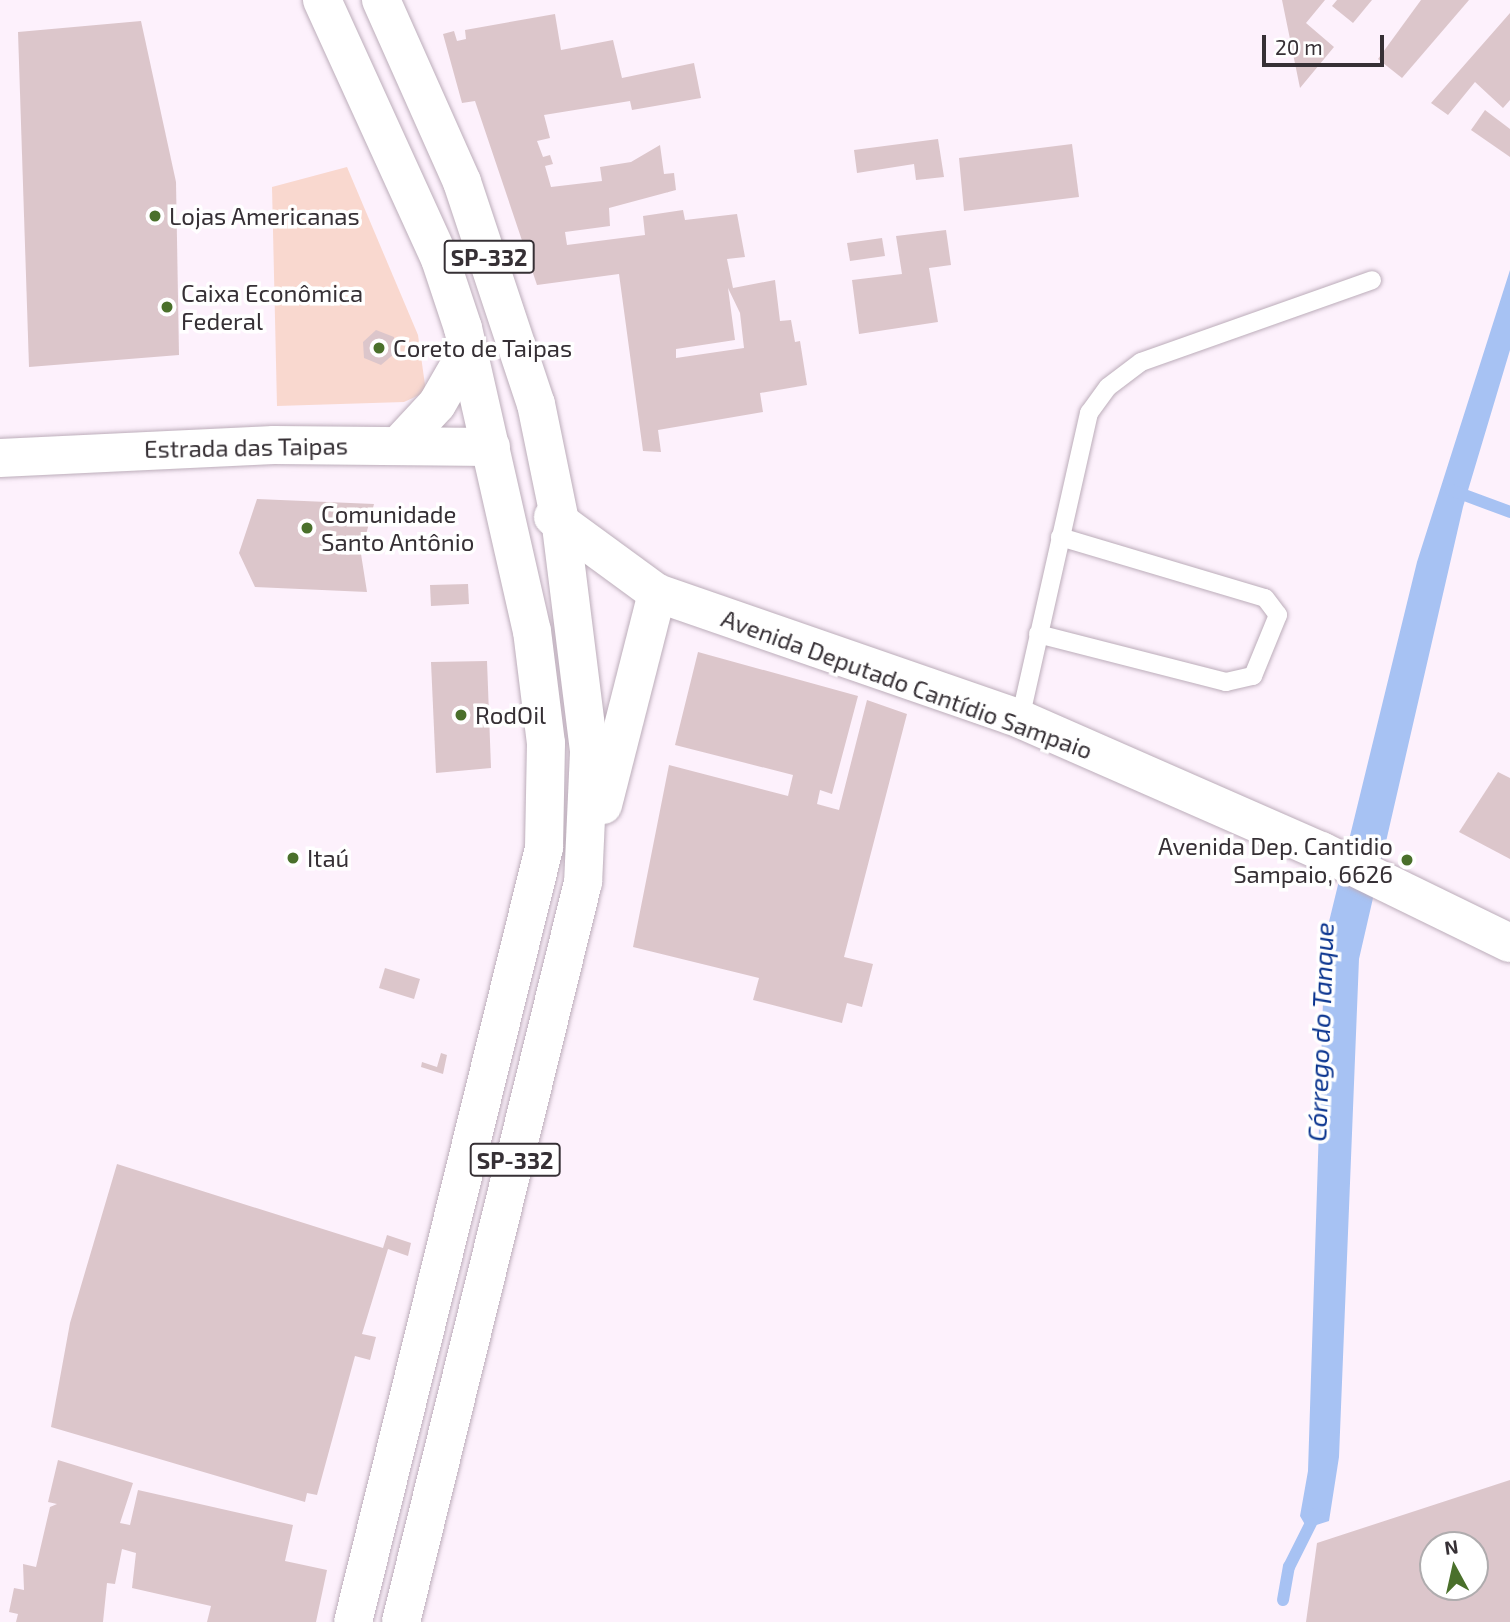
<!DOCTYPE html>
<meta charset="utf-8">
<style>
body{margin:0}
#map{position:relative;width:1510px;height:1622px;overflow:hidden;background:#fdf1fc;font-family:"Exo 2",sans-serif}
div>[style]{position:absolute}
.green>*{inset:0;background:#f9d8cf}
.water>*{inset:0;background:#a7c2f3}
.stream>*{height:12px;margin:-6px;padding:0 6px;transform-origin:6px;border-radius:6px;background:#a7c2f3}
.building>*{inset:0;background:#dcc6cb}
.roads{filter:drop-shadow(0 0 2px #bcadba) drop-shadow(0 0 2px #bcadba)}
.lane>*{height:18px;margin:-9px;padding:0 9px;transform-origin:9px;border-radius:9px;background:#fff}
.secondary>*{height:38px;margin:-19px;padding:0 19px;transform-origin:19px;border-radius:19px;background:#fff}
.primary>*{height:38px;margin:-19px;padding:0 19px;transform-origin:19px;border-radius:19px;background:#fff}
.dots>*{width:19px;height:19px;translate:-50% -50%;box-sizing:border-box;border:4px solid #fff;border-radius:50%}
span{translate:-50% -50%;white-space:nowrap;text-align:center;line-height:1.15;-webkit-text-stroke:7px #fff;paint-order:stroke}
.shield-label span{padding:2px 5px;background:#fff;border:2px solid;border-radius:5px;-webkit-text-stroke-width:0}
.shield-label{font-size:23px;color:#363035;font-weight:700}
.poi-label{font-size:24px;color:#363035}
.left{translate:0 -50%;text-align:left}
.right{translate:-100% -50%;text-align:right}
.street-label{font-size:24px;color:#363035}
.water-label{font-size:26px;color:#0a348f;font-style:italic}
.north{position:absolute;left:1419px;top:1531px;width:70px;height:70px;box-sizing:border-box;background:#fff;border:2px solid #afacae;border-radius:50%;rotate:352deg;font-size:19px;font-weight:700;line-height:28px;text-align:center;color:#363035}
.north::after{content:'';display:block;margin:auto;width:24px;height:32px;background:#4a702b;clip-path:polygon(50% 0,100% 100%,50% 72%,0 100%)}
.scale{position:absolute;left:1262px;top:35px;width:122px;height:32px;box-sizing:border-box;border:4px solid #363035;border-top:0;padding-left:9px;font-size:21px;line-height:24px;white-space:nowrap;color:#363035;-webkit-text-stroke:5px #fff;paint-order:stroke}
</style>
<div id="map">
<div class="green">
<i style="clip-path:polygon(347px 167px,418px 335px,426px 392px,404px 402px,277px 406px,272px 187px)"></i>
</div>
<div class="water">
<i style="clip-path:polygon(1510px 270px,1510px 350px,1463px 507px,1359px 959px,1339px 1457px,1329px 1521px,1307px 1528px,1300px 1516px,1308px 1471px,1325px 938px,1417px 562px)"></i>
</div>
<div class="stream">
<i style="left:1451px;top:490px;width:63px;rotate:20.4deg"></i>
<i style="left:1283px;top:1600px;width:34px;rotate:-80deg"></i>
<i style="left:1289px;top:1567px;width:60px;rotate:-63.4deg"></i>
</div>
<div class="building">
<i style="clip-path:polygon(1282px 0,1325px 0,1306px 23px,1334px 47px,1300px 88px)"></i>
<i style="clip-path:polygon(1337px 0,1372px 0,1353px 23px,1332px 6px)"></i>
<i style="clip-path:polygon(1421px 0,1469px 0,1402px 78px,1378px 59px)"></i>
<i style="clip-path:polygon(1510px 13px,1510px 100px,1503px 108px,1475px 82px,1448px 115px,1431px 103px)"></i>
<i style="clip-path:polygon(evenodd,555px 14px,561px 50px,613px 40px,622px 78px,694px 63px,701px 98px,632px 110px,630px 101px,544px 115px,550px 138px,537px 141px,543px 157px,550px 155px,553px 164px,545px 166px,551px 187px,602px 181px,600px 167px,631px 162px,660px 145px,664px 174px,674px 173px,676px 190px,609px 208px,610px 226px,565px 232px,567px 245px,645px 235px,643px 216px,683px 210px,685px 220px,737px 214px,745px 257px,727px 259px,733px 288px,775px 280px,780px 321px,791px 320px,795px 342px,800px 341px,807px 385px,760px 393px,763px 412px,658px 430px,661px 452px,643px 451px,619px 274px,537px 285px,475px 101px,462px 103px,443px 34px,454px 31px,457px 41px,466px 39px,465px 30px,555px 14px,728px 288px,740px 313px,744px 348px,676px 358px,676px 349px,735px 340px,728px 288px)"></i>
<i style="clip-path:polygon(141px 21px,176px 182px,179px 355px,29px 367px,18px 32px)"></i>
<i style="clip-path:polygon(1485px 110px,1510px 129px,1510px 157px,1471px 130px)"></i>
<i style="clip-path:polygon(938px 139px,944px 177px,916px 180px,914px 164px,857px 173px,854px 150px)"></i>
<i style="clip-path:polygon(1072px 144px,1079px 197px,964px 211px,959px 158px)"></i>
<i style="clip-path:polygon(946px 230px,951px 265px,929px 268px,938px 322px,859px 334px,852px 280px,902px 274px,896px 236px)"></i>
<i style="clip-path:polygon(882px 238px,885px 256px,850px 261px,847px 243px)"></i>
<i style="clip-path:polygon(376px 330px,394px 337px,394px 354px,381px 365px,364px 358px,363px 342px)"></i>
<i style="clip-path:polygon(257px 499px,374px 504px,361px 554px,367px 592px,255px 587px,239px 553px)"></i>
<i style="clip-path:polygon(468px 584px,469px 604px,431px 606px,430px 585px)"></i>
<i style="clip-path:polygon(698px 652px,858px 696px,832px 794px,820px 790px,817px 804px,839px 810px,867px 700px,907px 714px,844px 957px,873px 964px,862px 1007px,847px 1003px,842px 1023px,753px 1000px,759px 978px,633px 947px,669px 765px,788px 796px,793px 775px,675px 745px)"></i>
<i style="clip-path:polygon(487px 661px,491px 768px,436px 773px,431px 662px)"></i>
<i style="clip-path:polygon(1498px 772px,1510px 778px,1510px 859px,1459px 832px)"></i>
<i style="clip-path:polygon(385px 968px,420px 979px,414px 999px,379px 988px)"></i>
<i style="clip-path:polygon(441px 1053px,447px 1055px,443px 1074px,421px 1067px,422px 1062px,437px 1067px)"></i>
<i style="clip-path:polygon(117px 1164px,383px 1248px,387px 1235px,411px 1243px,408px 1256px,388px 1249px,362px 1334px,376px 1337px,370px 1360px,355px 1356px,317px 1495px,307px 1493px,305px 1502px,51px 1427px,70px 1323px)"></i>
<i style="clip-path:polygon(58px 1460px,133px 1483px,120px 1523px,130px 1525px,138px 1490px,293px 1525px,285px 1561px,327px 1570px,316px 1622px,207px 1622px,211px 1606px,132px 1588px,136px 1553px,122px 1549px,115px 1584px,107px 1583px,103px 1622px,16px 1622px,18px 1614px,9px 1612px,14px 1588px,24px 1590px,23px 1564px,36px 1567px,50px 1507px,57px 1504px,48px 1502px)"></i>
<i style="clip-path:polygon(evenodd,1510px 1480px,1510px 1622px,1306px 1622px,1317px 1543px,1510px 1480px,1433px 1545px,1475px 1545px,1475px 1587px,1433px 1587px,1433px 1545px)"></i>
</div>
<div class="roads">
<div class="lane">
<i style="left:1038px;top:634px;width:194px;rotate:14.3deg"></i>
<i style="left:1226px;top:682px;width:28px;rotate:-13deg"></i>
<i style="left:1253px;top:676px;width:66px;rotate:-67.7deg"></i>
<i style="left:1278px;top:615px;width:21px;rotate:-127deg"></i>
<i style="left:1265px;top:598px;width:214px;rotate:-163.4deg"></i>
<i style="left:1020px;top:719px;width:314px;rotate:-77.3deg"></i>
<i style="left:1089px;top:413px;width:32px;rotate:-54deg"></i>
<i style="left:1108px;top:387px;width:41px;rotate:-37.1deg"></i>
<i style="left:1141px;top:362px;width:245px;rotate:-19.5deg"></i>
</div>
<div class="secondary">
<i style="left:0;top:458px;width:274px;rotate:-2.7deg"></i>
<i style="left:274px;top:445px;width:217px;rotate:0.5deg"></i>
</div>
<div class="primary">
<i style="left:322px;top:0;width:285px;rotate:65.5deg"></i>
<i style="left:440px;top:259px;width:73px;rotate:71.6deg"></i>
<i style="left:463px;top:328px;width:311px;rotate:77.2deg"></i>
<i style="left:532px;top:631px;width:113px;rotate:82.9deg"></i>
<i style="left:546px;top:743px;width:105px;rotate:91.1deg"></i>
<i style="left:544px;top:848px;width:797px;rotate:103.86deg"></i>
<i style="left:381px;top:0;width:199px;rotate:66deg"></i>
<i style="left:462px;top:182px;width:234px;rotate:71.6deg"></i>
<i style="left:536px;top:404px;width:125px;rotate:78.4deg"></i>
<i style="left:561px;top:526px;width:228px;rotate:82.9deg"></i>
<i style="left:589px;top:752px;width:130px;rotate:92.6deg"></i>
<i style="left:583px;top:882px;width:762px;rotate:103.82deg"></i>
<i style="left:398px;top:446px;width:57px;rotate:-47.1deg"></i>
<i style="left:437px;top:404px;width:62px;rotate:-60.1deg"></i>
<i style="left:553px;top:517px;width:129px;rotate:36.2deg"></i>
<i style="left:657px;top:593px;width:384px;rotate:19.1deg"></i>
<i style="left:1020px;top:719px;width:329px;rotate:23.7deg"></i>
<i style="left:1321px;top:851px;width:210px;rotate:26deg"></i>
<i style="left:603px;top:805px;width:219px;rotate:-75.7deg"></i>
</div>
</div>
<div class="dots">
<i style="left:155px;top:216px;background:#4a702b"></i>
<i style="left:167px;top:307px;background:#4a702b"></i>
<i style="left:379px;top:348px;background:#4a702b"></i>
<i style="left:307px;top:528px;background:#4a702b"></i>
<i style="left:461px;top:715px;background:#4a702b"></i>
<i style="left:293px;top:858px;background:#4a702b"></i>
<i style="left:1407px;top:860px;background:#4a702b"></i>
</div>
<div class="shield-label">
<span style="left:489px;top:257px">SP-332</span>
<span style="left:515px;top:1160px">SP-332</span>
</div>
<div class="poi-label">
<span class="left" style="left:169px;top:216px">Lojas Americanas</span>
<span class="left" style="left:181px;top:307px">Caixa Econômica<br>Federal</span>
<span class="left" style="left:393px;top:348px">Coreto de Taipas</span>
<span class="left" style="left:321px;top:528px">Comunidade<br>Santo Antônio</span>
<span class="left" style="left:475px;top:715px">RodOil</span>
<span class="right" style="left:1393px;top:860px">Avenida Dep. Cantidio<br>Sampaio, 6626</span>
<span class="left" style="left:307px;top:858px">Itaú</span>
</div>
<div class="street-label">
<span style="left:246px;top:447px;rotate:-1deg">Estrada das Taipas</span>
<span style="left:907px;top:684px;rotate:20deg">Avenida Deputado Cantídio Sampaio</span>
</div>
<div class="water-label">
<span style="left:1320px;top:1032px;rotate:-88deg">Córrego do Tanque</span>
</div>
<div class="north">N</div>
<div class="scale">20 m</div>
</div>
